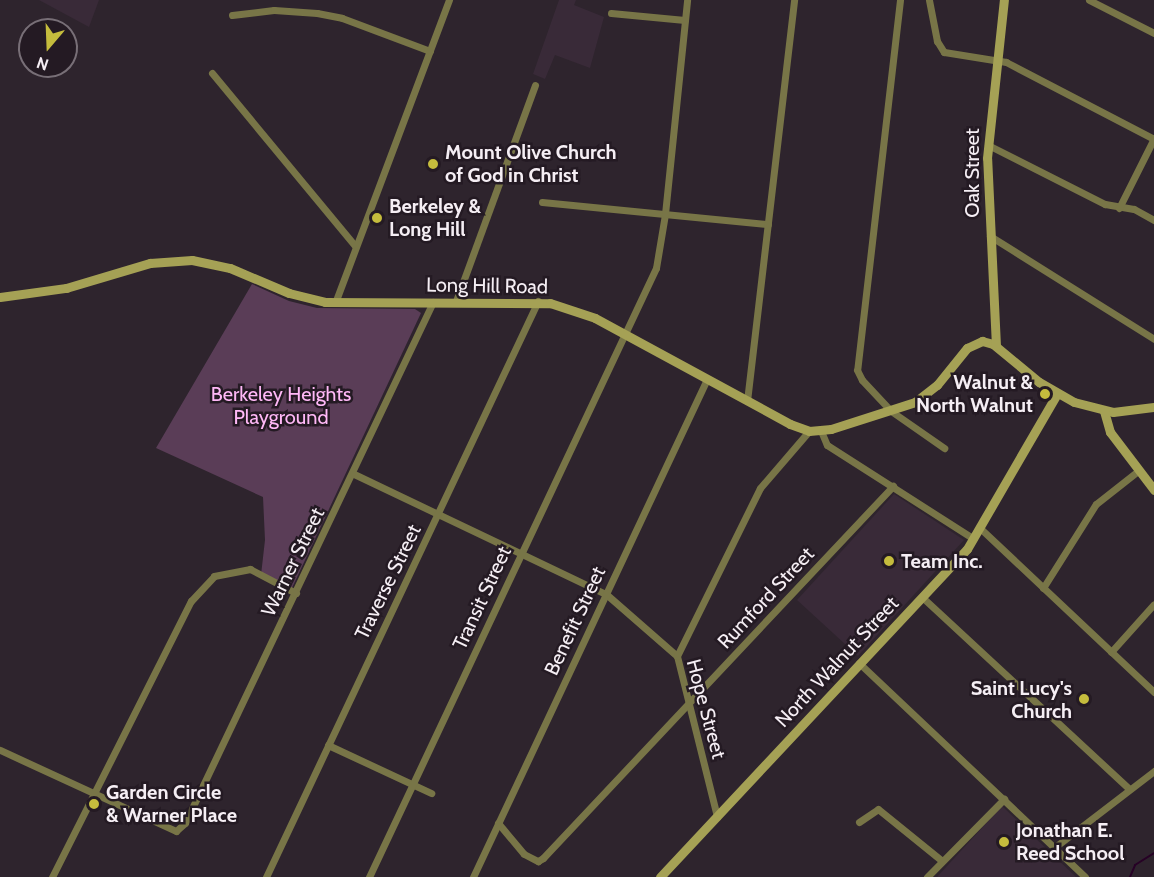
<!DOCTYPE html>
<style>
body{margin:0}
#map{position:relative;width:1154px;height:877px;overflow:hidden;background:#2e242d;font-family:Cabin,sans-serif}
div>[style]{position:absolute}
.built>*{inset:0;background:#392a38}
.green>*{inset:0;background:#5a3d57}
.stream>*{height:2px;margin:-1px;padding:0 1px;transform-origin:1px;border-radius:1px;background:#270126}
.street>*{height:7px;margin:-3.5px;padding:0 3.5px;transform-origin:3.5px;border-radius:3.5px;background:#787547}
.secondary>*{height:9px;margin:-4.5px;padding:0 4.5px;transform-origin:4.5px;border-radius:4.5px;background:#a5a155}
.dots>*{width:16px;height:16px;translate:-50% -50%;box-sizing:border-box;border:3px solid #241a23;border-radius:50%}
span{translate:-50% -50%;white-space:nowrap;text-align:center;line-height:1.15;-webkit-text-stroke:5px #241a23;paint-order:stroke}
.poi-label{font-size:20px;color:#f5eef4;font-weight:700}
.left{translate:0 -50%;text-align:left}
.right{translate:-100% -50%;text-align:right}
.street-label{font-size:20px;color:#f5eef4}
.park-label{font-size:20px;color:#ffb8f7}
.north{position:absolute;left:18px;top:18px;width:60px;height:60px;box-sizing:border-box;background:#241a23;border:2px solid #786f77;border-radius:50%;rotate:199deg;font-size:16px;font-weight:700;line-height:24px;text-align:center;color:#f5eef4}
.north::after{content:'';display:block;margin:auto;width:21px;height:27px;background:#c5bc3d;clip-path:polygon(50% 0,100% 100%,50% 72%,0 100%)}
</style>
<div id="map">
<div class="built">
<i style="clip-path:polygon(39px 0,99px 0,89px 27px)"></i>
<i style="clip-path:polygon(559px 0,576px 0,574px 5px,604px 17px,590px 68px,555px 55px,545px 79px,533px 74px)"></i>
<i style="clip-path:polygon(894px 494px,964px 540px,858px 656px,797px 600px)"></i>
<i style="clip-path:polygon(1002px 806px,1076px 877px,937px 877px)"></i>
</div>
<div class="green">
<i style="clip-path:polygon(252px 284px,289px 301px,317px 308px,415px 309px,421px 313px,291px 590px,261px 575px,265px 540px,263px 497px,156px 448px)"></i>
</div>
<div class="stream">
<i style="left:1130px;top:877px;width:13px;rotate:-67deg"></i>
<i style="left:1135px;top:865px;width:22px;rotate:-32deg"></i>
</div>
<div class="street">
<i style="left:900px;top:0;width:372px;rotate:96.6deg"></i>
<i style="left:857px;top:370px;width:11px;rotate:63deg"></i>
<i style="left:862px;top:380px;width:42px;rotate:46.9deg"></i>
<i style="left:891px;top:411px;width:65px;rotate:34.9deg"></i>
<i style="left:929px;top:0;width:42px;rotate:79deg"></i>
<i style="left:937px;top:41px;width:13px;rotate:58deg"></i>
<i style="left:944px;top:52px;width:63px;rotate:9.2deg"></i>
<i style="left:1006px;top:62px;width:167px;rotate:27.5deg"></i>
<i style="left:1089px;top:0;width:73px;rotate:26.9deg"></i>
<i style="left:611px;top:13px;width:74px;rotate:5.4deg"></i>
<i style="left:232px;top:15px;width:42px;rotate:-6.8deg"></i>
<i style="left:274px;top:10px;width:43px;rotate:4deg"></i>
<i style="left:317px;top:13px;width:25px;rotate:11deg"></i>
<i style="left:342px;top:18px;width:94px;rotate:20.6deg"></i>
<i style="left:212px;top:73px;width:224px;rotate:50.4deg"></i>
<i style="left:988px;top:145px;width:131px;rotate:26.8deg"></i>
<i style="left:1105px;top:204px;width:29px;rotate:10deg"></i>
<i style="left:1134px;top:209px;width:23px;rotate:29deg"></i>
<i style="left:542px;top:202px;width:227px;rotate:5.6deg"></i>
<i style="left:1119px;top:208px;width:78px;rotate:-63.4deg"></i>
<i style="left:990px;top:236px;width:194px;rotate:32.1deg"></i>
<i style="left:456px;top:301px;width:230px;rotate:-69.9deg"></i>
<i style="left:335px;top:303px;width:324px;rotate:-69.4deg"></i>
<i style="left:747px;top:401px;width:404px;rotate:-83.3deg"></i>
<i style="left:821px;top:431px;width:15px;rotate:67deg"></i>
<i style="left:827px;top:445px;width:174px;rotate:32.6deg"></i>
<i style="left:354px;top:474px;width:279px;rotate:25.5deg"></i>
<i style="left:606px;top:594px;width:94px;rotate:41.1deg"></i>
<i style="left:677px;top:656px;width:166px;rotate:76deg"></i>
<i style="left:981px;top:529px;width:238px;rotate:43.3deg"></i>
<i style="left:1043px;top:588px;width:99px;rotate:-57.8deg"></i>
<i style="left:1096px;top:504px;width:55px;rotate:-38.3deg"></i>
<i style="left:922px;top:597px;width:282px;rotate:42.8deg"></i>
<i style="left:1111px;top:652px;width:64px;rotate:-48.1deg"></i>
<i style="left:677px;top:656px;width:187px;rotate:-63.7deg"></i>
<i style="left:760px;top:488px;width:75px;rotate:-49.3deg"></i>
<i style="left:859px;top:663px;width:311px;rotate:43.4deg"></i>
<i style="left:328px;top:745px;width:114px;rotate:25deg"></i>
<i style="left:0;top:750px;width:194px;rotate:24.7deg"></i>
<i style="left:176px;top:831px;width:12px;rotate:-42deg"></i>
<i style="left:185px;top:823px;width:577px;rotate:-64.55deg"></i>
<i style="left:859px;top:822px;width:23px;rotate:-34deg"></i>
<i style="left:878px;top:809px;width:81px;rotate:39deg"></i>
<i style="left:498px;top:823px;width:40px;rotate:50deg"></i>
<i style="left:524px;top:854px;width:16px;rotate:27deg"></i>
<i style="left:538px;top:861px;width:6px;rotate:-31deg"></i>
<i style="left:543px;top:858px;width:511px;rotate:-46.75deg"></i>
<i style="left:1055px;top:847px;width:125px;rotate:-37.5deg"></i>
<i style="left:52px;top:877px;width:309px;rotate:-63.3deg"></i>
<i style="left:191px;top:601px;width:34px;rotate:-47deg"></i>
<i style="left:214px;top:576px;width:37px;rotate:-11deg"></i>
<i style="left:250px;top:569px;width:52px;rotate:27.6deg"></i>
<i style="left:266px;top:877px;width:637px;rotate:-64.72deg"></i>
<i style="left:369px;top:877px;width:673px;rotate:-64.77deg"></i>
<i style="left:656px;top:268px;width:55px;rotate:-80.5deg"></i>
<i style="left:665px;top:214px;width:215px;rotate:-84.1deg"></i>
<i style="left:473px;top:877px;width:550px;rotate:-64.83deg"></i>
<i style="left:927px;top:877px;width:110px;rotate:-45.4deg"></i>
</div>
<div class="secondary">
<i style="left:0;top:297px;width:67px;rotate:-7.8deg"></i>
<i style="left:66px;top:288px;width:88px;rotate:-16.6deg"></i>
<i style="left:150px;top:263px;width:42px;rotate:-4.1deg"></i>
<i style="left:192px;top:260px;width:39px;rotate:12deg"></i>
<i style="left:230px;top:268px;width:64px;rotate:23deg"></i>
<i style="left:289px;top:293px;width:37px;rotate:14deg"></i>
<i style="left:325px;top:302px;width:225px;rotate:0.3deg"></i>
<i style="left:550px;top:303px;width:47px;rotate:18.4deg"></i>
<i style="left:595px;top:318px;width:222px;rotate:28.5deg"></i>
<i style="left:790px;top:424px;width:20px;rotate:20deg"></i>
<i style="left:809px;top:431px;width:22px;rotate:-5deg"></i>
<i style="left:831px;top:429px;width:88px;rotate:-17.8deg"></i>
<i style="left:915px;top:402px;width:28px;rotate:-38deg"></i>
<i style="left:937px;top:385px;width:48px;rotate:-51deg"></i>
<i style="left:967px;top:348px;width:17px;rotate:-25deg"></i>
<i style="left:982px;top:341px;width:11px;rotate:15deg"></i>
<i style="left:993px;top:344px;width:60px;rotate:39.6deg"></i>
<i style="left:1039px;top:382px;width:40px;rotate:29.7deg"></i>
<i style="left:1074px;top:402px;width:40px;rotate:14.4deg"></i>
<i style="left:1113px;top:412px;width:41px;rotate:-7deg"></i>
<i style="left:996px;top:346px;width:188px;rotate:-92.7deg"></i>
<i style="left:987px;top:158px;width:159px;rotate:-83.9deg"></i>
<i style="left:1104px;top:411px;width:22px;rotate:74deg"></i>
<i style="left:1110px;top:432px;width:73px;rotate:52.8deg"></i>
<i style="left:660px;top:877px;width:449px;rotate:-46.9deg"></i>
<i style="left:967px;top:549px;width:179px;rotate:-59.9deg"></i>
</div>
<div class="dots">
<i style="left:433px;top:164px;background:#c5bc3d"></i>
<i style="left:377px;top:218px;background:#c5bc3d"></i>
<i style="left:1045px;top:394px;background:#c5bc3d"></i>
<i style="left:889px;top:561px;background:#c5bc3d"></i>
<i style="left:1084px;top:699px;background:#c5bc3d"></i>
<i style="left:94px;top:804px;background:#c5bc3d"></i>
<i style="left:1004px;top:842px;background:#c5bc3d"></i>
</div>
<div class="poi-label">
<span class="left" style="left:445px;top:164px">Mount Olive Church<br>of God in Christ</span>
<span class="left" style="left:389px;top:218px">Berkeley &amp;<br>Long Hill</span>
<span class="right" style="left:1033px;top:394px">Walnut &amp;<br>North Walnut</span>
<span class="left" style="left:901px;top:561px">Team Inc.</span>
<span class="right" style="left:1072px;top:700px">Saint Lucy's<br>Church</span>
<span class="left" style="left:106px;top:804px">Garden Circle<br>&amp; Warner Place</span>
<span class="left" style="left:1016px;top:842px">Jonathan E.<br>Reed School</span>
</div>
<div class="street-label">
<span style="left:972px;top:173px;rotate:-90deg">Oak Street</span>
<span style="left:487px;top:286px;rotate:1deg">Long Hill Road</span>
<span style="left:293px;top:562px;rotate:-64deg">Warner Street</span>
<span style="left:388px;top:582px;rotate:-64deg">Traverse Street</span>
<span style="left:482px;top:598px;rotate:-65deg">Transit Street</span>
<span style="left:766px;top:598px;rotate:-47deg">Rumford Street</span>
<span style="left:575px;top:621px;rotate:-65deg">Benefit Street</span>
<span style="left:837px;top:662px;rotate:-47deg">North Walnut Street</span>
<span style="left:706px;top:709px;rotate:75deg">Hope Street</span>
</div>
<div class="park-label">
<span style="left:281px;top:406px">Berkeley Heights<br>Playground</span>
</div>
<div class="north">N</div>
</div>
